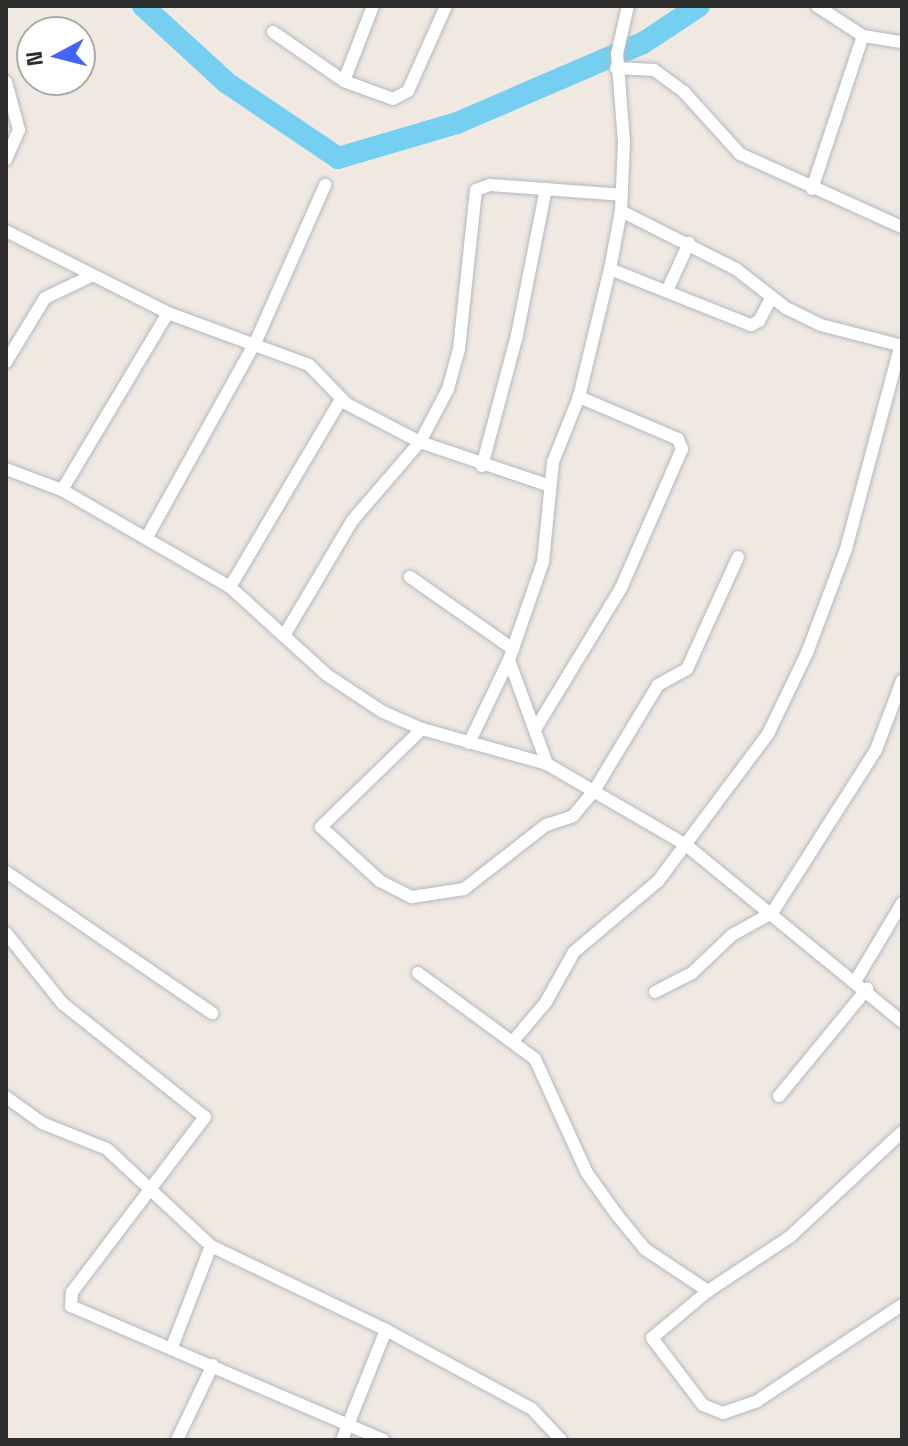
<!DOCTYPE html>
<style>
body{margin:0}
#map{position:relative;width:908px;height:1446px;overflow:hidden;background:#efe9e1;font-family:"Space Grotesk",sans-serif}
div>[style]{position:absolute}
.river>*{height:22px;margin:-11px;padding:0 11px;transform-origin:11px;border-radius:11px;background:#75cff0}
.roads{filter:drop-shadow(0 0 2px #b4b7c1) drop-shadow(0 0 2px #b4b7c1)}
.minor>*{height:12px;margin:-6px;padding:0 6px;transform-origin:6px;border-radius:6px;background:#fff}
span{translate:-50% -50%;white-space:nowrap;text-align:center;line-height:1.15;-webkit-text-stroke:7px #fff;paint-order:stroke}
.frame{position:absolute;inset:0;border:8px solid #2e2e2e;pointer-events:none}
.north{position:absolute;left:16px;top:16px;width:80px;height:80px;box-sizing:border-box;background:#fff;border:2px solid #ababab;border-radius:50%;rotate:263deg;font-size:22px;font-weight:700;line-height:32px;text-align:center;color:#2e2e2e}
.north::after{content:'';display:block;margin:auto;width:28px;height:36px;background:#4264fb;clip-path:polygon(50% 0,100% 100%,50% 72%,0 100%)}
</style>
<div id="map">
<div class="river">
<i style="left:143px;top:6px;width:114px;rotate:42.5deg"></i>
<i style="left:227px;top:83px;width:134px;rotate:34deg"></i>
<i style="left:338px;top:158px;width:124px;rotate:-16.4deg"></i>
<i style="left:457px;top:123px;width:202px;rotate:-23.3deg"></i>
<i style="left:643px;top:43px;width:67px;rotate:-33.5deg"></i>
</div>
<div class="roads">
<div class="minor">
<i style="left:817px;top:6px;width:55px;rotate:33.1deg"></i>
<i style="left:863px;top:36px;width:39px;rotate:9deg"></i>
<i style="left:273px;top:32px;width:86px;rotate:34.6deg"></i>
<i style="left:344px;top:81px;width:52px;rotate:20.2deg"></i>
<i style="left:393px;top:99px;width:17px;rotate:-28deg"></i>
<i style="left:408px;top:91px;width:93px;rotate:-65.9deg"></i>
<i style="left:616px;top:68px;width:38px;rotate:3deg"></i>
<i style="left:654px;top:70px;width:37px;rotate:36deg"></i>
<i style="left:684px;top:92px;width:84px;rotate:47.9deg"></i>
<i style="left:740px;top:154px;width:178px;rotate:24.3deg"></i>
<i style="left:344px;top:81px;width:80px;rotate:-68.9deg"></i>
<i style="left:6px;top:82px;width:50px;rotate:74.8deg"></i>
<i style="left:19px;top:130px;width:32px;rotate:114deg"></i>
<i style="left:812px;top:189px;width:161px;rotate:-71.6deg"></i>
<i style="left:621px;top:211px;width:129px;rotate:26.8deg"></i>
<i style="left:736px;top:269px;width:63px;rotate:38deg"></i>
<i style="left:786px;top:308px;width:39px;rotate:26deg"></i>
<i style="left:821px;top:325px;width:84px;rotate:14.5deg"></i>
<i style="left:6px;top:231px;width:182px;rotate:26.8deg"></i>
<i style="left:168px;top:313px;width:150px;rotate:20.2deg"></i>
<i style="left:309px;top:365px;width:54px;rotate:45.7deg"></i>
<i style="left:347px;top:404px;width:82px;rotate:27.5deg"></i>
<i style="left:420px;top:442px;width:137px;rotate:18.7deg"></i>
<i style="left:610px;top:269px;width:152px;rotate:21.7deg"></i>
<i style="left:751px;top:325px;width:9px;rotate:-27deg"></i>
<i style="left:759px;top:321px;width:27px;rotate:-62deg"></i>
<i style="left:667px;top:291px;width:53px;rotate:-65.4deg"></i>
<i style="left:6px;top:362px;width:75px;rotate:-58.6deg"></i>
<i style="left:45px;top:298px;width:49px;rotate:-25.5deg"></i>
<i style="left:482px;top:466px;width:136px;rotate:-75deg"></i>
<i style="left:517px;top:335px;width:149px;rotate:-78.8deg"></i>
<i style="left:6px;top:469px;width:60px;rotate:20.6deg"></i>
<i style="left:62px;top:490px;width:194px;rotate:30deg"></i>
<i style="left:230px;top:587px;width:131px;rotate:42.2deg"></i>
<i style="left:327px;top:675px;width:67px;rotate:33.5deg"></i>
<i style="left:383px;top:712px;width:43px;rotate:23.6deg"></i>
<i style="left:422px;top:729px;width:130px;rotate:15.6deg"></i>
<i style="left:547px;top:764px;width:161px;rotate:30.2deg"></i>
<i style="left:686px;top:845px;width:279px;rotate:39.3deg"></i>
<i style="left:62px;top:490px;width:206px;rotate:-59.1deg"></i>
<i style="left:147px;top:537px;width:224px;rotate:-60.9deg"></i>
<i style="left:256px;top:341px;width:171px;rotate:-66.1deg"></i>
<i style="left:410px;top:577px;width:126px;rotate:35deg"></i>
<i style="left:230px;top:587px;width:218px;rotate:-59.4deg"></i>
<i style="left:285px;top:634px;width:131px;rotate:-59.3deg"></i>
<i style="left:352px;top:521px;width:104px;rotate:-49.3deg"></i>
<i style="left:420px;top:442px;width:60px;rotate:-62.2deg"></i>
<i style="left:448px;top:389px;width:41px;rotate:-74.6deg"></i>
<i style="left:459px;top:349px;width:160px;rotate:-83.9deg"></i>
<i style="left:476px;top:190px;width:15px;rotate:-20deg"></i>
<i style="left:490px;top:185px;width:132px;rotate:4.3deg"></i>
<i style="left:509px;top:660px;width:111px;rotate:69.9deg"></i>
<i style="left:536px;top:728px;width:164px;rotate:-58.7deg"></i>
<i style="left:621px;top:588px;width:152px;rotate:-66.3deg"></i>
<i style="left:682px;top:449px;width:11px;rotate:-112deg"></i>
<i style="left:678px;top:439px;width:108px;rotate:-157deg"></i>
<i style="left:422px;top:729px;width:141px;rotate:135.9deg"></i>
<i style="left:321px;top:827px;width:80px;rotate:42.5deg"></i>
<i style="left:380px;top:881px;width:36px;rotate:27deg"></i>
<i style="left:412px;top:897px;width:53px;rotate:-8.7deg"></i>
<i style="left:464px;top:889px;width:104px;rotate:-38deg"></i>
<i style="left:546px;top:825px;width:28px;rotate:-18deg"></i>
<i style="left:573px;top:816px;width:33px;rotate:-50deg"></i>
<i style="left:594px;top:791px;width:124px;rotate:-58.9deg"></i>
<i style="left:658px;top:685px;width:33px;rotate:-29deg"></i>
<i style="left:687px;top:669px;width:123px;rotate:-65.5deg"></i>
<i style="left:469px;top:743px;width:92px;rotate:-64.3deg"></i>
<i style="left:509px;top:660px;width:104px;rotate:-70.9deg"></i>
<i style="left:543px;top:562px;width:100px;rotate:-84.3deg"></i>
<i style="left:553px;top:462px;width:70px;rotate:-68.2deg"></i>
<i style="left:579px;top:397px;width:132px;rotate:-76.4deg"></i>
<i style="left:610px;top:269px;width:59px;rotate:-79.3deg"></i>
<i style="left:621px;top:211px;width:69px;rotate:-87.5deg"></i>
<i style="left:624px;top:142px;width:88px;rotate:-94.5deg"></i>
<i style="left:617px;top:54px;width:49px;rotate:-77.1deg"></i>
<i style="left:6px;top:872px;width:250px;rotate:34.4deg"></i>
<i style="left:6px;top:933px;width:90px;rotate:51.3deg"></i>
<i style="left:62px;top:1003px;width:183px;rotate:38.6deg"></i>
<i style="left:205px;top:1117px;width:220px;rotate:127.2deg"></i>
<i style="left:72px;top:1292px;width:14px;rotate:94deg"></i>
<i style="left:71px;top:1306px;width:340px;rotate:23.2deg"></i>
<i style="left:418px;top:973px;width:145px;rotate:36.3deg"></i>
<i style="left:535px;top:1059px;width:125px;rotate:65.5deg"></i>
<i style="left:587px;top:1173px;width:52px;rotate:54.5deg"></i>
<i style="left:617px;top:1215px;width:44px;rotate:50.5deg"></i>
<i style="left:645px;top:1249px;width:76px;rotate:33.7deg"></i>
<i style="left:856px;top:980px;width:90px;rotate:-59.1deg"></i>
<i style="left:655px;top:992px;width:42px;rotate:-27.2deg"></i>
<i style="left:692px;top:973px;width:55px;rotate:-43.5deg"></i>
<i style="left:732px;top:935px;width:46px;rotate:-28.8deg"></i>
<i style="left:772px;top:913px;width:193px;rotate:-57.5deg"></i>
<i style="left:876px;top:750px;width:74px;rotate:-69.4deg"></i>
<i style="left:514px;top:1040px;width:50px;rotate:-49.9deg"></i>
<i style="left:546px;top:1002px;width:57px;rotate:-60.8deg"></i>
<i style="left:574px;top:952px;width:110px;rotate:-40.2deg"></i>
<i style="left:658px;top:881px;width:184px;rotate:-53.2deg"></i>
<i style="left:768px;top:734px;width:90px;rotate:-64.3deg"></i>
<i style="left:807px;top:653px;width:111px;rotate:-69.4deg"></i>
<i style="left:846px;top:549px;width:209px;rotate:-75deg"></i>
<i style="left:779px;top:1096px;width:139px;rotate:-50.6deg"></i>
<i style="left:6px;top:1097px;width:44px;rotate:35.8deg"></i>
<i style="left:42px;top:1123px;width:70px;rotate:21.8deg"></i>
<i style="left:107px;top:1149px;width:142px;rotate:43deg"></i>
<i style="left:211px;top:1246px;width:194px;rotate:25.6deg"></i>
<i style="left:386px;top:1330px;width:118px;rotate:111.8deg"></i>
<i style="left:902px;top:1132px;width:152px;rotate:136.9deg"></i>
<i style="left:791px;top:1236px;width:100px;rotate:146.5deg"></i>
<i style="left:708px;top:1291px;width:73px;rotate:140deg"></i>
<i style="left:652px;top:1338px;width:84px;rotate:52.7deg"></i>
<i style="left:703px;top:1405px;width:22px;rotate:22deg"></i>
<i style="left:723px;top:1413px;width:36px;rotate:-19deg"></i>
<i style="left:757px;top:1401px;width:174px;rotate:-33.5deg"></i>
<i style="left:386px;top:1330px;width:166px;rotate:28.4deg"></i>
<i style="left:532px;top:1409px;width:42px;rotate:46.9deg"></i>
<i style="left:172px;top:1347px;width:108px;rotate:-68.9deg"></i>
<i style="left:177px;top:1440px;width:83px;rotate:-64.4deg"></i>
</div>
</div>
<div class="frame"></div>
<div class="north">N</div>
</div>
